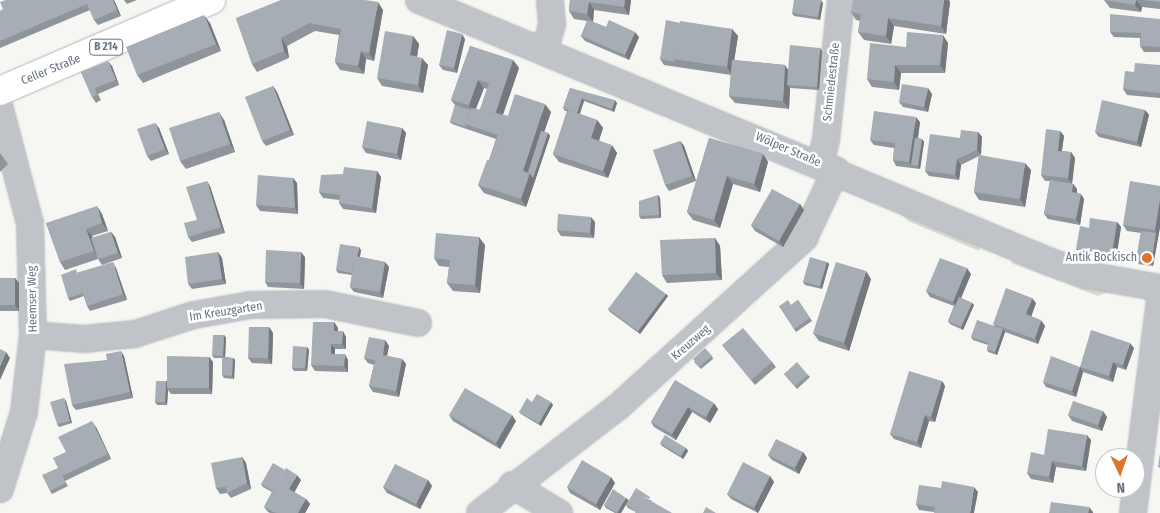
<!DOCTYPE html>
<meta charset="utf-8">
<style>
body{margin:0}
#map{position:relative;width:1160px;height:513px;overflow:hidden;background:#f6f6f3;font-family:"Fira Sans Condensed",sans-serif}
div>[style]{position:absolute}
.green>*{inset:0;background:#d5dbd3}
.roads{filter:drop-shadow(0 0 1px #b3b6bb) drop-shadow(0 0 1px #b3b6bb)}
.minor>*{height:26px;margin:-13px;padding:0 13px;transform-origin:13px;border-radius:13px;background:#c0c3c7}
.major>*{height:28px;margin:-14px;padding:0 14px;transform-origin:14px;border-radius:14px;background:#fff}
.wall>*{inset:0;background:#90959b}
.shaded-wall>*{inset:0;background:#75797e}
.building>*{inset:0;background:#a7adb4}
.dots>*{width:14px;height:14px;translate:-50% -50%;box-sizing:border-box;border:2px solid #fff;border-radius:50%}
span{translate:-50% -50%;white-space:nowrap;text-align:center;line-height:1.15;-webkit-text-stroke:5px #fff;paint-order:stroke}
.shield-label span{padding:1px 4px;background:#fff;border:1px solid;border-radius:4px;-webkit-text-stroke-width:0}
.shield-label{font-size:11px;color:#677283;font-weight:700}
.street-label{font-size:12px;color:#677283}
.poi-label{font-size:12px;color:#677283}
.right{translate:-100% -50%;text-align:right}
.north{position:absolute;left:1095px;top:448px;width:50px;height:50px;box-sizing:border-box;background:#fff;border:1px solid #c2c7cd;border-radius:50%;rotate:177deg;font-size:14px;font-weight:700;line-height:20px;text-align:center;color:#677283}
.north::after{content:'';display:block;margin:auto;width:18px;height:22px;background:#dc752e;clip-path:polygon(50% 0,100% 100%,50% 72%,0 100%)}
</style>
<div id="map">
<div class="green">
<i style="clip-path:polygon(890px 202px,983px 242px,979px 251px,908px 221px)"></i>
<i style="clip-path:polygon(1015px 255px,1116px 289px,1098px 296px,1011px 263px)"></i>
</div>
<div class="roads">
<div class="minor">
<i style="left:419px;top:0;width:679px;rotate:22.52deg"></i>
<i style="left:1046px;top:260px;width:44px;rotate:20.1deg"></i>
<i style="left:1087px;top:275px;width:74px;rotate:10.1deg"></i>
<i style="left:545px;top:49px;width:26px;rotate:-74deg"></i>
<i style="left:552px;top:24px;width:24px;rotate:-95deg"></i>
<i style="left:0;top:109px;width:118px;rotate:75.3deg"></i>
<i style="left:30px;top:223px;width:112px;rotate:88.5deg"></i>
<i style="left:33px;top:335px;width:78px;rotate:96.7deg"></i>
<i style="left:24px;top:412px;width:81px;rotate:107.3deg"></i>
<i style="left:820px;top:164px;width:25px;rotate:-76deg"></i>
<i style="left:826px;top:140px;width:141px;rotate:-83.9deg"></i>
<i style="left:33px;top:335px;width:51px;rotate:4.5deg"></i>
<i style="left:84px;top:339px;width:51px;rotate:-5.6deg"></i>
<i style="left:135px;top:334px;width:62px;rotate:-17.9deg"></i>
<i style="left:194px;top:315px;width:57px;rotate:-10.1deg"></i>
<i style="left:250px;top:305px;width:75px;rotate:-0.8deg"></i>
<i style="left:325px;top:304px;width:95px;rotate:11.5deg"></i>
<i style="left:512px;top:485px;width:55px;rotate:30.8deg"></i>
<i style="left:480px;top:513px;width:175px;rotate:-37.6deg"></i>
<i style="left:619px;top:406px;width:250px;rotate:-42.2deg"></i>
<i style="left:804px;top:238px;width:75px;rotate:-64.8deg"></i>
<i style="left:1133px;top:513px;width:217px;rotate:-82.8deg"></i>
</div>
<div class="major">
<i style="left:0;top:91px;width:230px;rotate:-23.3deg"></i>
</div>
</div>
<div class="wall">
<i style="clip-path:polygon(114px 0,121px 16px,98px 25px,94px 20px,90px 10px,0 48px,0 11px)"></i>
<i style="clip-path:polygon(124px 0,137px 0,127px 4px)"></i>
<i style="clip-path:polygon(570px 0,631px 0,629px 15px,594px 10px,593px 22px,606px 27px,639px 37px,629px 60px,585px 41px,581px 36px,587px 21px,574px 19px,569px 11px)"></i>
<i style="clip-path:polygon(1104px 0,1160px 0,1160px 9px,1142px 7px,1141px 12px,1110px 8px)"></i>
<i style="clip-path:polygon(950px 2px,946px 34px,894px 26px,891px 44px,864px 40px,858px 32px,860px 21px,856px 20px,851px 12px)"></i>
<i style="clip-path:polygon(823px 3px,820px 20px,794px 16px,792px 13px)"></i>
<i style="clip-path:polygon(383px 10px,374px 61px,366px 59px,364px 74px,340px 70px,335px 62px,339px 35px,315px 31px,287px 46px,289px 58px,257px 72px,252px 64px,236px 18px)"></i>
<i style="clip-path:polygon(1160px 19px,1160px 52px,1144px 52px,1140px 46px,1140px 38px,1114px 37px,1110px 32px)"></i>
<i style="clip-path:polygon(210px 23px,221px 51px,143px 83px,137px 75px)"></i>
<i style="clip-path:polygon(680px 23px,732px 29px,738px 36px,734px 60px,785px 65px,788px 70px,822px 51px,819px 90px,790px 88px,789px 109px,735px 103px,729px 96px,731px 75px,664px 65px,660px 59px)"></i>
<i style="clip-path:polygon(413px 36px,419px 44px,417px 57px,428px 65px,423px 93px,382px 86px,377px 78px)"></i>
<i style="clip-path:polygon(465px 39px,457px 73px,443px 70px,439px 65px)"></i>
<i style="clip-path:polygon(948px 43px,945px 73px,901px 73px,899px 90px,872px 87px,867px 79px,906px 47px)"></i>
<i style="clip-path:polygon(evenodd,470px 46px,513px 60px,519px 68px,503px 115px,508px 116px,551px 112px,544px 132px,548px 133px,550px 136px,526px 207px,484px 193px,478px 185px,489px 160px,496px 139px,452px 124px,450px 122px,455px 105px,451px 100px,470px 46px,484px 88px,487px 89px,480px 110px,476px 109px,484px 88px)"></i>
<i style="clip-path:polygon(1160px 65px,1160px 98px,1127px 95px,1123px 89px,1134px 72px)"></i>
<i style="clip-path:polygon(112px 66px,119px 85px,98px 94px,101px 100px,96px 103px,92px 97px,81px 72px)"></i>
<i style="clip-path:polygon(273px 86px,277px 92px,294px 135px,266px 146px,262px 141px)"></i>
<i style="clip-path:polygon(570px 88px,617px 103px,614px 112px,584px 101px,580px 114px,597px 120px,603px 128px,599px 140px,617px 153px,608px 178px,559px 162px,553px 154px,567px 111px,565px 111px,563px 108px)"></i>
<i style="clip-path:polygon(932px 94px,928px 112px,903px 107px,899px 102px)"></i>
<i style="clip-path:polygon(1145px 110px,1149px 115px,1141px 147px,1099px 137px,1095px 132px)"></i>
<i style="clip-path:polygon(224px 120px,235px 152px,186px 169px,180px 161px)"></i>
<i style="clip-path:polygon(920px 122px,918px 138px,922px 139px,924px 142px,920px 169px,896px 166px,893px 160px,894px 148px,874px 145px,870px 140px)"></i>
<i style="clip-path:polygon(159px 128px,169px 154px,151px 161px,147px 156px)"></i>
<i style="clip-path:polygon(402px 128px,406px 133px,401px 160px,366px 153px,362px 147px)"></i>
<i style="clip-path:polygon(1060px 131px,1064px 136px,1062px 151px,1071px 152px,1075px 158px,1072px 184px,1073px 184px,1077px 189px,1077px 193px,1081px 194px,1084px 199px,1080px 225px,1048px 219px,1044px 214px,1050px 181px,1045px 181px,1041px 175px)"></i>
<i style="clip-path:polygon(978px 132px,982px 137px,980px 155px,1031px 170px,1025px 207px,979px 200px,974px 192px,979px 156px,961px 165px,959px 180px,929px 176px,925px 171px,960px 138px)"></i>
<i style="clip-path:polygon(709px 138px,763px 154px,768px 162px,760px 192px,733px 184px,720px 228px,693px 220px,687px 212px)"></i>
<i style="clip-path:polygon(680px 141px,684px 146px,696px 181px,669px 191px,665px 185px)"></i>
<i style="clip-path:polygon(0 153px,8px 164px,0 172px)"></i>
<i style="clip-path:polygon(377px 171px,381px 177px,376px 213px,343px 209px,339px 203px,340px 200px,323px 198px,319px 192px)"></i>
<i style="clip-path:polygon(293px 178px,297px 183px,298px 214px,260px 211px,256px 205px)"></i>
<i style="clip-path:polygon(210px 186px,225px 233px,192px 242px,188px 237px,197px 220px)"></i>
<i style="clip-path:polygon(1160px 186px,1160px 227px,1153px 266px,1138px 264px,1136px 261px,1141px 233px,1127px 231px,1123px 225px)"></i>
<i style="clip-path:polygon(658px 195px,660px 198px,661px 218px,641px 219px,639px 216px)"></i>
<i style="clip-path:polygon(800px 204px,804px 210px,783px 247px,755px 231px,751px 225px)"></i>
<i style="clip-path:polygon(102px 214px,108px 231px,92px 236px,92px 238px,111px 232px,115px 237px,122px 258px,102px 265px,98px 259px,65px 270px,60px 262px,46px 223px)"></i>
<i style="clip-path:polygon(595px 222px,594px 238px,561px 236px,557px 230px)"></i>
<i style="clip-path:polygon(1117px 222px,1121px 227px,1116px 259px,1080px 254px,1076px 249px,1089px 228px)"></i>
<i style="clip-path:polygon(715px 238px,720px 246px,722px 280px,667px 283px,662px 275px)"></i>
<i style="clip-path:polygon(485px 245px,480px 293px,453px 291px,447px 283px,449px 267px,439px 266px,434px 258px)"></i>
<i style="clip-path:polygon(361px 250px,360px 257px,385px 262px,389px 267px,383px 298px,354px 292px,350px 287px,352px 275px,338px 273px,336px 270px)"></i>
<i style="clip-path:polygon(218px 252px,222px 258px,226px 284px,192px 289px,188px 284px)"></i>
<i style="clip-path:polygon(305px 257px,304px 289px,268px 287px,265px 282px)"></i>
<i style="clip-path:polygon(827px 262px,829px 264px,822px 289px,805px 285px,803px 282px)"></i>
<i style="clip-path:polygon(116px 268px,127px 300px,90px 311px,87px 306px,84px 296px,70px 301px,68px 298px,78px 273px)"></i>
<i style="clip-path:polygon(971px 274px,961px 298px,972px 303px,974px 305px,963px 330px,950px 324px,948px 321px,954px 306px,930px 297px,926px 291px)"></i>
<i style="clip-path:polygon(0 278px,15px 278px,19px 283px,19px 311px,0 311px)"></i>
<i style="clip-path:polygon(871px 279px,849px 351px,819px 341px,813px 333px)"></i>
<i style="clip-path:polygon(666px 294px,668px 296px,640px 334px,610px 312px,608px 309px)"></i>
<i style="clip-path:polygon(798px 300px,812px 321px,796px 332px,779px 306px,791px 305px)"></i>
<i style="clip-path:polygon(1036px 303px,1031px 316px,1045px 326px,1038px 344px,1005px 332px,997px 355px,988px 352px,987px 349px,988px 345px,973px 340px,971px 337px,995px 326px,993px 324px)"></i>
<i style="clip-path:polygon(334px 322px,338px 328px,338px 331px,346px 337px,346px 349px,335px 349px,335px 354px,348px 360px,348px 372px,315px 371px,311px 365px)"></i>
<i style="clip-path:polygon(269px 327px,273px 333px,272px 364px,252px 363px,248px 358px)"></i>
<i style="clip-path:polygon(224px 335px,226px 338px,225px 357px,233px 358px,235px 360px,234px 379px,224px 378px,222px 375px,222px 358px,214px 358px,212px 355px)"></i>
<i style="clip-path:polygon(385px 340px,389px 346px,387px 356px,402px 359px,406px 364px,399px 397px,373px 392px,369px 386px,374px 365px,368px 363px,364px 358px)"></i>
<i style="clip-path:polygon(722px 345px,772px 362px,776px 367px,755px 385px)"></i>
<i style="clip-path:polygon(307px 347px,309px 350px,307px 371px,294px 371px,292px 368px)"></i>
<i style="clip-path:polygon(1134px 348px,1126px 370px,1117px 367px,1113px 382px,1083px 372px,1076px 397px,1046px 387px,1043px 382px,1080px 367px)"></i>
<i style="clip-path:polygon(124px 356px,133px 398px,76px 410px,72px 405px,107px 360px)"></i>
<i style="clip-path:polygon(712px 356px,713px 359px,701px 369px,694px 362px)"></i>
<i style="clip-path:polygon(209px 357px,213px 362px,212px 394px,171px 394px,168px 390px,167px 405px,157px 405px,155px 402px,166px 381px)"></i>
<i style="clip-path:polygon(784px 374px,808px 375px,810px 377px,797px 389px)"></i>
<i style="clip-path:polygon(675px 380px,718px 409px,710px 423px,692px 412px,676px 440px,654px 427px,651px 422px)"></i>
<i style="clip-path:polygon(942px 381px,945px 386px,935px 422px,929px 421px,921px 448px,894px 439px,890px 434px)"></i>
<i style="clip-path:polygon(66px 401px,72px 423px,59px 427px,57px 424px)"></i>
<i style="clip-path:polygon(532px 402px,553px 405px,541px 426px,521px 414px,519px 412px)"></i>
<i style="clip-path:polygon(449px 415px,516px 421px,500px 449px,453px 421px)"></i>
<i style="clip-path:polygon(1068px 415px,1107px 417px,1102px 431px,1072px 421px)"></i>
<i style="clip-path:polygon(96px 427px,111px 459px,65px 481px,68px 486px,52px 494px,50px 491px,58px 468px,66px 452px)"></i>
<i style="clip-path:polygon(1091px 440px,1086px 471px,1056px 467px,1053px 483px,1031px 479px,1027px 473px,1044px 455px)"></i>
<i style="clip-path:polygon(660px 443px,686px 448px,688px 451px,683px 459px,662px 446px)"></i>
<i style="clip-path:polygon(803px 452px,807px 458px,799px 474px,772px 460px,768px 455px)"></i>
<i style="clip-path:polygon(242px 457px,246px 463px,251px 489px,231px 498px,227px 493px,220px 494px,216px 488px)"></i>
<i style="clip-path:polygon(770px 476px,774px 482px,758px 513px,731px 499px,727px 494px)"></i>
<i style="clip-path:polygon(301px 480px,294px 492px,306px 499px,310px 504px,305px 513px,270px 513px,268px 512px,264px 507px,272px 492px,263px 487px,261px 484px)"></i>
<i style="clip-path:polygon(428px 480px,432px 486px,420px 509px,387px 493px,383px 487px)"></i>
<i style="clip-path:polygon(615px 483px,600px 510px,570px 493px,567px 487px)"></i>
<i style="clip-path:polygon(941px 488px,978px 492px,934px 512px,919px 510px,916px 504px)"></i>
<i style="clip-path:polygon(626px 498px,628px 500px,652px 500px,636px 512px,628px 508px,626px 505px,621px 513px,615px 513px,606px 508px,604px 505px)"></i>
</div>
<div class="shaded-wall">
<i style="clip-path:polygon(113px 0,114px 0,121px 16px,117px 10px)"></i>
<i style="clip-path:polygon(625px 0,631px 0,629px 15px,624px 7px)"></i>
<i style="clip-path:polygon(821px 0,823px 3px,820px 20px,818px 17px)"></i>
<i style="clip-path:polygon(944px 0,949px 0,950px 2px,946px 34px,941px 26px)"></i>
<i style="clip-path:polygon(1136px 0,1142px 7px,1141px 12px,1135px 5px)"></i>
<i style="clip-path:polygon(378px 2px,383px 10px,374px 61px,369px 53px)"></i>
<i style="clip-path:polygon(589px 2px,594px 10px,593px 22px,587px 14px)"></i>
<i style="clip-path:polygon(204px 15px,210px 23px,221px 51px,216px 44px)"></i>
<i style="clip-path:polygon(888px 18px,894px 26px,891px 44px,886px 36px)"></i>
<i style="clip-path:polygon(732px 29px,738px 36px,732px 75px,727px 67px)"></i>
<i style="clip-path:polygon(635px 32px,639px 37px,629px 60px,625px 55px)"></i>
<i style="clip-path:polygon(462px 34px,465px 39px,457px 73px,454px 68px)"></i>
<i style="clip-path:polygon(943px 35px,948px 43px,945px 73px,940px 65px)"></i>
<i style="clip-path:polygon(413px 36px,419px 44px,416px 63px,410px 55px)"></i>
<i style="clip-path:polygon(281px 38px,287px 46px,289px 58px,284px 51px)"></i>
<i style="clip-path:polygon(820px 48px,822px 51px,819px 90px,817px 87px)"></i>
<i style="clip-path:polygon(361px 51px,366px 59px,364px 74px,358px 66px)"></i>
<i style="clip-path:polygon(422px 58px,428px 65px,423px 93px,418px 85px)"></i>
<i style="clip-path:polygon(513px 60px,519px 68px,500px 123px,495px 115px)"></i>
<i style="clip-path:polygon(108px 61px,112px 66px,119px 85px,116px 80px)"></i>
<i style="clip-path:polygon(785px 65px,790px 73px,787px 85px,790px 88px,789px 109px,783px 101px)"></i>
<i style="clip-path:polygon(895px 65px,901px 73px,899px 90px,894px 82px)"></i>
<i style="clip-path:polygon(478px 80px,484px 88px,474px 113px,469px 105px)"></i>
<i style="clip-path:polygon(273px 86px,277px 92px,294px 135px,290px 130px)"></i>
<i style="clip-path:polygon(928px 88px,932px 94px,928px 112px,924px 107px)"></i>
<i style="clip-path:polygon(582px 98px,584px 101px,579px 115px,577px 113px)"></i>
<i style="clip-path:polygon(615px 100px,617px 103px,614px 112px,612px 109px)"></i>
<i style="clip-path:polygon(545px 104px,551px 112px,530px 174px,535px 181px,526px 207px,521px 199px,523px 171px)"></i>
<i style="clip-path:polygon(1145px 110px,1149px 115px,1141px 147px,1137px 142px)"></i>
<i style="clip-path:polygon(219px 112px,224px 120px,235px 152px,230px 144px)"></i>
<i style="clip-path:polygon(916px 117px,920px 122px,914px 165px,911px 165px,913px 168px,909px 162px)"></i>
<i style="clip-path:polygon(597px 120px,603px 128px,597px 146px,591px 138px)"></i>
<i style="clip-path:polygon(155px 123px,159px 128px,169px 154px,165px 149px)"></i>
<i style="clip-path:polygon(402px 128px,406px 133px,401px 160px,397px 154px)"></i>
<i style="clip-path:polygon(1060px 131px,1064px 136px,1061px 156px,1058px 151px)"></i>
<i style="clip-path:polygon(978px 132px,982px 137px,981px 155px,977px 150px)"></i>
<i style="clip-path:polygon(548px 133px,550px 136px,535px 181px,533px 178px)"></i>
<i style="clip-path:polygon(922px 139px,924px 142px,920px 169px,918px 166px)"></i>
<i style="clip-path:polygon(680px 141px,684px 146px,696px 181px,692px 176px)"></i>
<i style="clip-path:polygon(612px 145px,617px 153px,608px 178px,603px 171px)"></i>
<i style="clip-path:polygon(1071px 152px,1075px 158px,1072px 184px,1068px 178px)"></i>
<i style="clip-path:polygon(763px 154px,768px 162px,760px 192px,754px 184px)"></i>
<i style="clip-path:polygon(957px 159px,961px 165px,959px 180px,955px 175px)"></i>
<i style="clip-path:polygon(1025px 163px,1031px 170px,1025px 207px,1020px 199px)"></i>
<i style="clip-path:polygon(377px 171px,381px 177px,376px 213px,372px 208px)"></i>
<i style="clip-path:polygon(727px 176px,733px 184px,720px 228px,714px 220px)"></i>
<i style="clip-path:polygon(293px 178px,297px 183px,298px 214px,295px 208px)"></i>
<i style="clip-path:polygon(207px 181px,210px 186px,225px 233px,221px 227px)"></i>
<i style="clip-path:polygon(1073px 184px,1077px 189px,1076px 198px,1072px 192px)"></i>
<i style="clip-path:polygon(1081px 194px,1084px 199px,1080px 225px,1076px 219px)"></i>
<i style="clip-path:polygon(658px 195px,660px 198px,661px 218px,659px 215px)"></i>
<i style="clip-path:polygon(1160px 199px,1160px 227px,1153px 266px,1151px 263px,1156px 233px,1155px 230px)"></i>
<i style="clip-path:polygon(800px 204px,804px 210px,783px 247px,779px 241px)"></i>
<i style="clip-path:polygon(97px 206px,102px 214px,108px 231px,102px 223px)"></i>
<i style="clip-path:polygon(591px 217px,595px 222px,594px 238px,590px 233px)"></i>
<i style="clip-path:polygon(1117px 222px,1121px 227px,1116px 259px,1112px 254px)"></i>
<i style="clip-path:polygon(86px 229px,92px 236px,100px 259px,94px 251px)"></i>
<i style="clip-path:polygon(111px 232px,115px 237px,122px 258px,118px 253px)"></i>
<i style="clip-path:polygon(479px 237px,485px 245px,480px 293px,475px 285px)"></i>
<i style="clip-path:polygon(715px 238px,720px 246px,722px 280px,716px 273px)"></i>
<i style="clip-path:polygon(359px 247px,361px 250px,356px 276px,354px 273px)"></i>
<i style="clip-path:polygon(218px 252px,222px 258px,226px 284px,222px 279px)"></i>
<i style="clip-path:polygon(301px 252px,305px 257px,304px 289px,300px 283px)"></i>
<i style="clip-path:polygon(113px 262px,116px 268px,127px 300px,123px 294px)"></i>
<i style="clip-path:polygon(385px 262px,389px 267px,383px 298px,380px 292px)"></i>
<i style="clip-path:polygon(827px 262px,829px 264px,822px 289px,820px 286px)"></i>
<i style="clip-path:polygon(967px 268px,971px 274px,957px 308px,953px 302px)"></i>
<i style="clip-path:polygon(866px 271px,871px 279px,849px 351px,844px 343px)"></i>
<i style="clip-path:polygon(15px 278px,19px 283px,19px 311px,15px 305px)"></i>
<i style="clip-path:polygon(666px 294px,668px 296px,640px 334px,638px 331px)"></i>
<i style="clip-path:polygon(1032px 298px,1036px 303px,1030px 320px,1026px 314px)"></i>
<i style="clip-path:polygon(972px 303px,974px 305px,963px 330px,961px 327px)"></i>
<i style="clip-path:polygon(1041px 320px,1045px 326px,1038px 344px,1035px 339px)"></i>
<i style="clip-path:polygon(334px 322px,338px 328px,338px 336px,334px 331px)"></i>
<i style="clip-path:polygon(269px 327px,273px 333px,272px 364px,268px 358px)"></i>
<i style="clip-path:polygon(1003px 329px,1005px 332px,997px 355px,995px 352px)"></i>
<i style="clip-path:polygon(343px 331px,346px 337px,346px 349px,342px 344px)"></i>
<i style="clip-path:polygon(224px 335px,226px 338px,225px 358px,223px 356px)"></i>
<i style="clip-path:polygon(385px 340px,389px 346px,386px 360px,383px 355px)"></i>
<i style="clip-path:polygon(1130px 343px,1134px 348px,1126px 370px,1123px 365px)"></i>
<i style="clip-path:polygon(331px 344px,335px 349px,335px 360px,331px 354px)"></i>
<i style="clip-path:polygon(307px 347px,309px 350px,307px 371px,305px 368px)"></i>
<i style="clip-path:polygon(121px 351px,124px 356px,133px 398px,130px 392px)"></i>
<i style="clip-path:polygon(6px 352px,10px 358px,0 380px,0 366px)"></i>
<i style="clip-path:polygon(345px 354px,348px 360px,348px 372px,344px 366px)"></i>
<i style="clip-path:polygon(209px 357px,213px 362px,212px 394px,209px 388px)"></i>
<i style="clip-path:polygon(233px 358px,235px 360px,234px 379px,232px 376px)"></i>
<i style="clip-path:polygon(402px 359px,406px 364px,399px 397px,396px 391px)"></i>
<i style="clip-path:polygon(1113px 362px,1117px 367px,1113px 382px,1109px 376px)"></i>
<i style="clip-path:polygon(1080px 367px,1083px 372px,1076px 397px,1072px 391px)"></i>
<i style="clip-path:polygon(166px 381px,168px 384px,167px 388px,168px 390px,167px 405px,165px 402px)"></i>
<i style="clip-path:polygon(942px 381px,945px 386px,935px 422px,931px 417px)"></i>
<i style="clip-path:polygon(64px 398px,66px 401px,72px 423px,70px 421px)"></i>
<i style="clip-path:polygon(551px 402px,553px 405px,541px 426px,539px 423px)"></i>
<i style="clip-path:polygon(714px 403px,718px 409px,710px 423px,706px 417px)"></i>
<i style="clip-path:polygon(688px 407px,692px 412px,676px 440px,672px 434px)"></i>
<i style="clip-path:polygon(1103px 411px,1107px 417px,1102px 431px,1098px 425px)"></i>
<i style="clip-path:polygon(512px 415px,516px 421px,500px 449px,496px 443px)"></i>
<i style="clip-path:polygon(925px 415px,929px 421px,921px 448px,917px 442px)"></i>
<i style="clip-path:polygon(92px 421px,96px 427px,111px 459px,108px 454px)"></i>
<i style="clip-path:polygon(1087px 435px,1091px 440px,1086px 471px,1082px 466px)"></i>
<i style="clip-path:polygon(686px 448px,688px 451px,683px 459px,681px 456px)"></i>
<i style="clip-path:polygon(803px 452px,807px 458px,799px 474px,795px 468px)"></i>
<i style="clip-path:polygon(242px 457px,246px 463px,251px 489px,247px 483px)"></i>
<i style="clip-path:polygon(1052px 461px,1056px 467px,1053px 483px,1049px 477px)"></i>
<i style="clip-path:polygon(297px 475px,301px 480px,293px 495px,289px 489px)"></i>
<i style="clip-path:polygon(770px 476px,774px 482px,758px 513px,754px 508px)"></i>
<i style="clip-path:polygon(611px 477px,615px 483px,600px 510px,596px 504px)"></i>
<i style="clip-path:polygon(428px 480px,432px 486px,420px 509px,416px 504px)"></i>
<i style="clip-path:polygon(974px 487px,978px 492px,974px 513px,970px 513px)"></i>
<i style="clip-path:polygon(626px 498px,628px 500px,621px 513px,617px 513px)"></i>
<i style="clip-path:polygon(306px 499px,310px 504px,305px 513px,298px 513px)"></i>
<i style="clip-path:polygon(1089px 507px,1093px 512px,1093px 513px,1088px 513px)"></i>
</div>
<div class="building">
<i style="clip-path:polygon(6px 0,113px 0,117px 10px,94px 20px,87px 4px,0 41px,0 11px,3px 9px,0 2px)"></i>
<i style="clip-path:polygon(281px 0,365px 0,378px 2px,369px 53px,361px 51px,358px 66px,335px 62px,341px 29px,310px 23px,281px 38px,284px 51px,252px 64px,236px 18px)"></i>
<i style="clip-path:polygon(570px 0,625px 0,624px 7px,589px 2px,587px 14px,569px 11px)"></i>
<i style="clip-path:polygon(794px 0,821px 0,818px 17px,792px 13px)"></i>
<i style="clip-path:polygon(853px 0,944px 0,941px 26px,888px 18px,886px 36px,858px 32px,861px 14px,851px 12px)"></i>
<i style="clip-path:polygon(1104px 0,1136px 0,1135px 5px)"></i>
<i style="clip-path:polygon(1142px 0,1160px 0,1160px 2px)"></i>
<i style="clip-path:polygon(1110px 14px,1160px 19px,1160px 47px,1140px 46px,1141px 33px,1110px 32px)"></i>
<i style="clip-path:polygon(204px 15px,216px 44px,137px 75px,126px 47px)"></i>
<i style="clip-path:polygon(588px 20px,606px 27px,609px 20px,635px 32px,625px 55px,581px 36px)"></i>
<i style="clip-path:polygon(666px 20px,680px 23px,674px 59px,676px 62px,660px 59px)"></i>
<i style="clip-path:polygon(680px 21px,732px 29px,727px 67px,674px 59px)"></i>
<i style="clip-path:polygon(447px 30px,462px 34px,454px 68px,439px 65px)"></i>
<i style="clip-path:polygon(385px 31px,413px 36px,410px 55px,422px 58px,418px 85px,377px 78px)"></i>
<i style="clip-path:polygon(907px 32px,943px 35px,940px 65px,895px 65px,894px 82px,867px 79px,870px 43px,906px 47px)"></i>
<i style="clip-path:polygon(790px 45px,820px 48px,817px 87px,787px 85px)"></i>
<i style="clip-path:polygon(470px 46px,513px 60px,495px 115px,480px 109px,489px 83px,478px 80px,469px 105px,451px 100px)"></i>
<i style="clip-path:polygon(732px 60px,785px 65px,783px 101px,729px 96px)"></i>
<i style="clip-path:polygon(108px 61px,116px 80px,95px 88px,97px 95px,92px 97px,81px 72px)"></i>
<i style="clip-path:polygon(1135px 63px,1160px 65px,1160px 93px,1123px 89px,1125px 71px,1134px 72px)"></i>
<i style="clip-path:polygon(902px 84px,928px 88px,924px 107px,899px 102px)"></i>
<i style="clip-path:polygon(273px 86px,290px 130px,262px 141px,245px 97px)"></i>
<i style="clip-path:polygon(570px 88px,615px 100px,612px 109px,582px 98px,577px 113px,563px 108px)"></i>
<i style="clip-path:polygon(515px 94px,545px 104px,523px 171px,530px 173px,521px 199px,478px 185px,487px 160px,493px 161px)"></i>
<i style="clip-path:polygon(1102px 100px,1145px 110px,1137px 142px,1095px 132px)"></i>
<i style="clip-path:polygon(455px 105px,470px 110px,465px 124px,467px 127px,450px 122px)"></i>
<i style="clip-path:polygon(471px 108px,483px 110px,495px 115px,496px 113px,508px 116px,493px 161px,489px 160px,498px 135px,465px 124px)"></i>
<i style="clip-path:polygon(568px 110px,597px 120px,591px 138px,612px 145px,603px 171px,553px 154px)"></i>
<i style="clip-path:polygon(874px 111px,916px 117px,909px 162px,893px 160px,895px 143px,870px 140px)"></i>
<i style="clip-path:polygon(219px 112px,230px 144px,180px 161px,169px 128px)"></i>
<i style="clip-path:polygon(367px 121px,402px 128px,397px 154px,362px 147px)"></i>
<i style="clip-path:polygon(155px 123px,165px 149px,147px 156px,137px 129px)"></i>
<i style="clip-path:polygon(1046px 129px,1060px 131px,1058px 151px,1071px 152px,1068px 178px,1041px 175px)"></i>
<i style="clip-path:polygon(961px 130px,978px 132px,977px 150px,957px 159px,955px 175px,925px 171px,930px 134px,960px 138px)"></i>
<i style="clip-path:polygon(541px 131px,548px 133px,533px 178px,530px 173px,528px 172px)"></i>
<i style="clip-path:polygon(709px 138px,763px 154px,754px 184px,727px 176px,714px 220px,687px 212px)"></i>
<i style="clip-path:polygon(915px 138px,922px 139px,918px 166px,911px 165px)"></i>
<i style="clip-path:polygon(680px 141px,692px 176px,665px 185px,653px 150px)"></i>
<i style="clip-path:polygon(979px 155px,1025px 163px,1020px 199px,974px 192px)"></i>
<i style="clip-path:polygon(344px 167px,377px 171px,372px 208px,339px 203px,340px 195px,319px 192px,321px 175px,343px 174px)"></i>
<i style="clip-path:polygon(258px 175px,293px 178px,295px 208px,256px 205px)"></i>
<i style="clip-path:polygon(1050px 180px,1073px 184px,1072px 192px,1081px 194px,1076px 219px,1044px 214px)"></i>
<i style="clip-path:polygon(207px 181px,221px 227px,188px 237px,184px 223px,197px 220px,186px 187px)"></i>
<i style="clip-path:polygon(1130px 181px,1160px 186px,1160px 199px,1155px 230px,1123px 225px)"></i>
<i style="clip-path:polygon(772px 189px,800px 204px,779px 241px,751px 225px)"></i>
<i style="clip-path:polygon(658px 195px,659px 215px,639px 216px,639px 201px)"></i>
<i style="clip-path:polygon(97px 206px,102px 223px,86px 229px,94px 251px,60px 262px,46px 223px)"></i>
<i style="clip-path:polygon(558px 214px,591px 217px,590px 233px,557px 230px)"></i>
<i style="clip-path:polygon(1090px 218px,1117px 222px,1112px 254px,1076px 249px,1080px 226px,1089px 228px)"></i>
<i style="clip-path:polygon(1141px 231px,1156px 233px,1151px 263px,1136px 261px)"></i>
<i style="clip-path:polygon(111px 232px,118px 253px,98px 259px,91px 238px)"></i>
<i style="clip-path:polygon(436px 233px,479px 237px,475px 285px,447px 283px,450px 260px,434px 258px)"></i>
<i style="clip-path:polygon(715px 238px,716px 273px,662px 275px,660px 240px)"></i>
<i style="clip-path:polygon(340px 244px,359px 247px,357px 257px,355px 256px,352px 273px,336px 270px)"></i>
<i style="clip-path:polygon(266px 250px,301px 252px,300px 283px,265px 282px)"></i>
<i style="clip-path:polygon(218px 252px,222px 279px,188px 284px,185px 257px)"></i>
<i style="clip-path:polygon(355px 256px,385px 262px,380px 292px,350px 287px)"></i>
<i style="clip-path:polygon(810px 257px,827px 262px,820px 286px,803px 282px)"></i>
<i style="clip-path:polygon(940px 258px,967px 268px,953px 302px,926px 291px)"></i>
<i style="clip-path:polygon(113px 262px,123px 294px,87px 306px,76px 273px)"></i>
<i style="clip-path:polygon(836px 262px,866px 271px,844px 343px,813px 333px)"></i>
<i style="clip-path:polygon(76px 269px,77px 273px,76px 273px,83px 293px,68px 298px,61px 275px)"></i>
<i style="clip-path:polygon(636px 272px,666px 294px,638px 331px,608px 309px)"></i>
<i style="clip-path:polygon(0 278px,15px 278px,15px 305px,0 305px)"></i>
<i style="clip-path:polygon(1006px 288px,1032px 298px,1026px 314px,1041px 320px,1035px 339px,993px 324px)"></i>
<i style="clip-path:polygon(959px 297px,972px 303px,961px 327px,948px 321px)"></i>
<i style="clip-path:polygon(788px 300px,791px 305px,798px 300px,810px 318px,794px 329px,779px 306px)"></i>
<i style="clip-path:polygon(977px 320px,1003px 329px,995px 352px,987px 349px,989px 343px,971px 337px)"></i>
<i style="clip-path:polygon(313px 322px,334px 322px,334px 331px,343px 331px,342px 344px,331px 344px,331px 354px,345px 354px,344px 366px,311px 365px)"></i>
<i style="clip-path:polygon(249px 327px,269px 327px,268px 358px,248px 358px)"></i>
<i style="clip-path:polygon(743px 328px,772px 362px,751px 380px,722px 345px)"></i>
<i style="clip-path:polygon(1091px 330px,1130px 343px,1123px 365px,1113px 362px,1109px 376px,1080px 367px)"></i>
<i style="clip-path:polygon(213px 335px,224px 335px,223px 356px,212px 355px)"></i>
<i style="clip-path:polygon(369px 337px,385px 340px,383px 355px,402px 359px,396px 391px,369px 386px,375px 360px,364px 358px)"></i>
<i style="clip-path:polygon(293px 346px,307px 347px,305px 368px,292px 368px)"></i>
<i style="clip-path:polygon(705px 348px,712px 356px,699px 367px,693px 359px)"></i>
<i style="clip-path:polygon(0 349px,6px 352px,0 366px)"></i>
<i style="clip-path:polygon(121px 351px,130px 392px,72px 405px,64px 364px,107px 360px,106px 354px)"></i>
<i style="clip-path:polygon(167px 356px,209px 357px,209px 388px,167px 388px)"></i>
<i style="clip-path:polygon(1051px 356px,1080px 367px,1072px 391px,1043px 382px)"></i>
<i style="clip-path:polygon(222px 357px,233px 358px,232px 376px,222px 375px)"></i>
<i style="clip-path:polygon(797px 362px,808px 375px,795px 386px,784px 374px)"></i>
<i style="clip-path:polygon(909px 371px,942px 381px,931px 417px,925px 415px,917px 442px,890px 434px)"></i>
<i style="clip-path:polygon(675px 380px,714px 403px,706px 417px,688px 407px,672px 434px,651px 422px)"></i>
<i style="clip-path:polygon(156px 381px,166px 381px,165px 402px,155px 402px)"></i>
<i style="clip-path:polygon(465px 388px,512px 415px,496px 443px,449px 415px)"></i>
<i style="clip-path:polygon(537px 394px,551px 402px,539px 423px,519px 412px,527px 398px,532px 402px)"></i>
<i style="clip-path:polygon(64px 398px,70px 421px,57px 424px,50px 402px)"></i>
<i style="clip-path:polygon(1073px 401px,1103px 411px,1098px 425px,1068px 415px)"></i>
<i style="clip-path:polygon(92px 421px,108px 454px,62px 476px,53px 458px,66px 452px,58px 437px)"></i>
<i style="clip-path:polygon(1048px 429px,1087px 435px,1082px 466px,1052px 461px,1049px 477px,1027px 473px,1031px 452px,1044px 455px)"></i>
<i style="clip-path:polygon(665px 435px,686px 448px,681px 456px,660px 443px)"></i>
<i style="clip-path:polygon(776px 439px,803px 452px,795px 468px,768px 455px)"></i>
<i style="clip-path:polygon(1160px 453px,1160px 468px,1158px 467px)"></i>
<i style="clip-path:polygon(242px 457px,247px 483px,227px 493px,226px 487px,216px 488px,211px 463px)"></i>
<i style="clip-path:polygon(582px 460px,611px 477px,596px 504px,567px 487px)"></i>
<i style="clip-path:polygon(743px 462px,770px 476px,754px 508px,727px 494px)"></i>
<i style="clip-path:polygon(273px 463px,285px 470px,273px 491px,261px 484px)"></i>
<i style="clip-path:polygon(395px 464px,428px 480px,416px 504px,383px 487px)"></i>
<i style="clip-path:polygon(58px 468px,66px 483px,50px 491px,42px 475px)"></i>
<i style="clip-path:polygon(286px 468px,297px 475px,289px 489px,306px 499px,298px 513px,276px 513px,264px 507px)"></i>
<i style="clip-path:polygon(942px 481px,974px 487px,970px 513px,934px 513px,935px 507px,916px 504px,919px 485px,941px 488px)"></i>
<i style="clip-path:polygon(636px 488px,650px 497px,649px 499px,644px 497px,636px 511px,626px 505px)"></i>
<i style="clip-path:polygon(613px 489px,626px 498px,617px 513px,604px 505px)"></i>
<i style="clip-path:polygon(644px 497px,672px 513px,635px 513px)"></i>
<i style="clip-path:polygon(1051px 502px,1089px 507px,1088px 513px,1049px 513px)"></i>
<i style="clip-path:polygon(706px 507px,716px 513px,703px 513px)"></i>
</div>
<div class="dots">
<i style="left:1147px;top:258px;background:#dc752e"></i>
</div>
<div class="shield-label">
<span style="left:106px;top:47px">B 214</span>
</div>
<div class="street-label">
<span style="left:51px;top:70px;rotate:-22deg">Celler Straße</span>
<span style="left:832px;top:82px;rotate:-84deg">Schmiedestraße</span>
<span style="left:788px;top:150px;rotate:23deg">Wölper Straße</span>
<span style="left:33px;top:299px;rotate:-91deg">Heemser Weg</span>
<span style="left:226px;top:312px;rotate:-9deg">Im Kreuzgarten</span>
<span style="left:691px;top:343px;rotate:-41deg">Kreuzweg</span>
</div>
<div class="poi-label">
<span class="right" style="left:1137px;top:258px">Antik Bockisch</span>
</div>
<div class="north">N</div>
</div>
